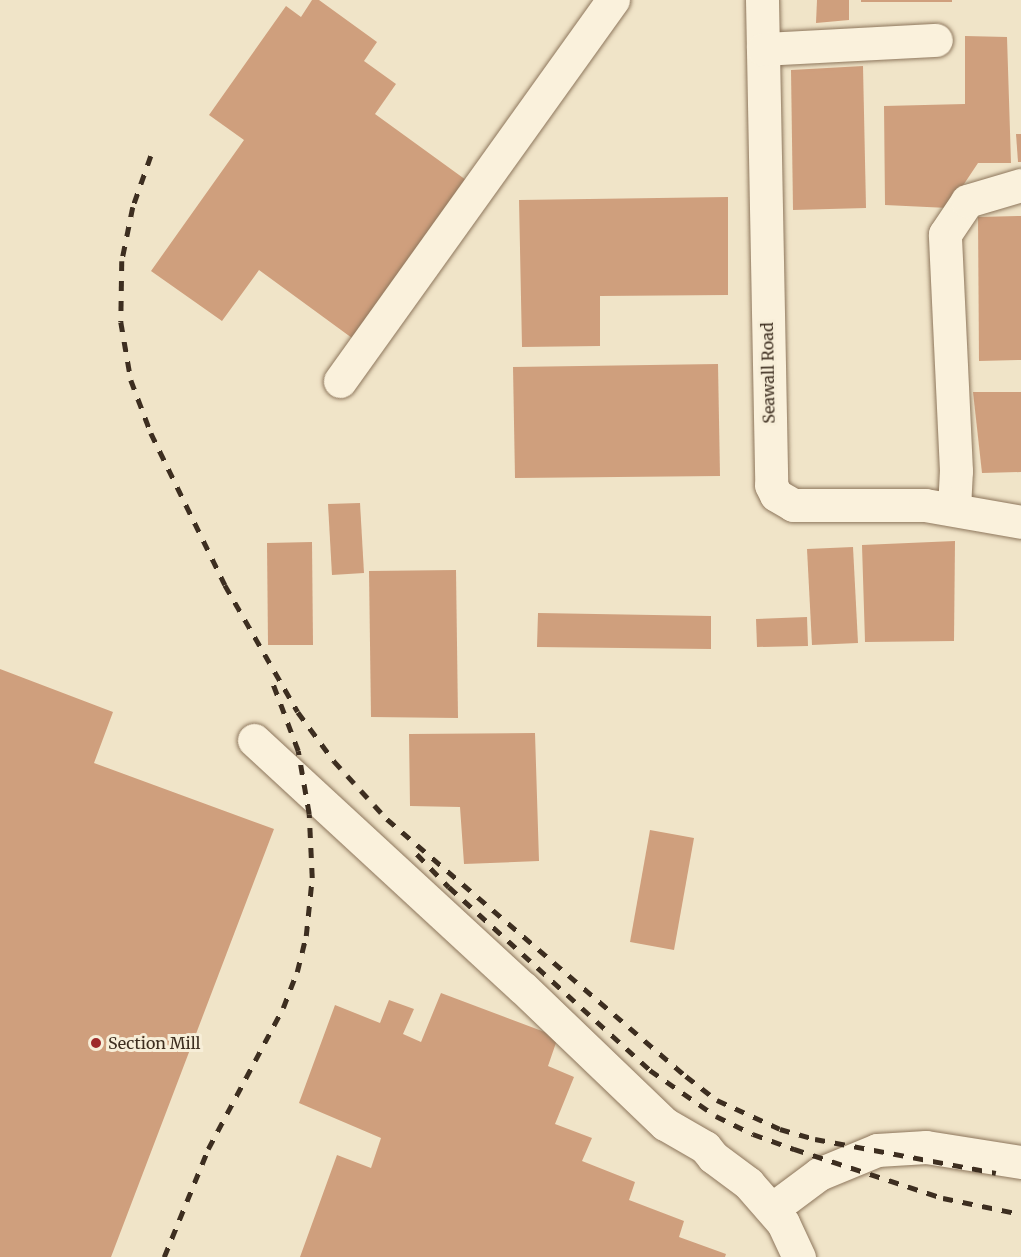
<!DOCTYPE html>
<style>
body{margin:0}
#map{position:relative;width:1021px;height:1257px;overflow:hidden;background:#f0e4c8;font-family:Merriweather,serif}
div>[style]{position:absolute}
.building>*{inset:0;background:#cf9f7d}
.roads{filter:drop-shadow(0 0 2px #8d765c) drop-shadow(0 0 2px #8d765c)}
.minor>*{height:33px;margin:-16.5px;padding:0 16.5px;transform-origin:16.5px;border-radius:16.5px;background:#faf1dc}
.rail>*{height:4.5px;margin-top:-2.25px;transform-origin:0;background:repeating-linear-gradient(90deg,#3d2e20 0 10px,transparent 0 20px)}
.dots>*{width:16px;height:16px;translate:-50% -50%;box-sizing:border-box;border:3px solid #f7eed8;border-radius:50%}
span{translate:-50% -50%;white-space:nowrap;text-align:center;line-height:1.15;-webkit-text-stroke:6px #f7eed8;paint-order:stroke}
.street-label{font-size:16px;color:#3d2e20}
.poi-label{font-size:16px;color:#3d2e20}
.left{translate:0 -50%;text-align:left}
</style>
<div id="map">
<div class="building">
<i style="clip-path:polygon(312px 0,319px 0,377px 42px,364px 61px,396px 84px,375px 114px,466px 180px,352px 338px,259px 270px,222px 321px,151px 271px,244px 140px,209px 115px,286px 6px,301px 17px)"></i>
<i style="clip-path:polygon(817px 0,849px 0,849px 20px,816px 23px)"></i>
<i style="clip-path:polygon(861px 0,952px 0,952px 2px,861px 2px)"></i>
<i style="clip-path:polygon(965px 36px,1007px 37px,1011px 163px,978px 163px,948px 208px,885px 205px,884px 106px,965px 104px)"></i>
<i style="clip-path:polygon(863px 66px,866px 208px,793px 210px,791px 70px)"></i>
<i style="clip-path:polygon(1016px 134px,1021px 134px,1021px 162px,1018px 162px)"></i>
<i style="clip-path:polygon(728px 197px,728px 295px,600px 296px,600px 346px,522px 347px,519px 200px)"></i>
<i style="clip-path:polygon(1021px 216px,1021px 360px,979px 361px,978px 217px)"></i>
<i style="clip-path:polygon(718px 364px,720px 476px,515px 478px,513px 367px)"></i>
<i style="clip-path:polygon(973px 392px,1021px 392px,1021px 472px,982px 473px)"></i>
<i style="clip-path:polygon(360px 503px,364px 573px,332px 575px,328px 504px)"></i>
<i style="clip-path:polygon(955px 541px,954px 641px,865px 642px,862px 545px)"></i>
<i style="clip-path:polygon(312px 542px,313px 645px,268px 645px,267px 543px)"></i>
<i style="clip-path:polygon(853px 547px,858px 643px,812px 645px,807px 549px)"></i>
<i style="clip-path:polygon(456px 570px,458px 718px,371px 717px,369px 571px)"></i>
<i style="clip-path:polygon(538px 613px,711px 616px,711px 649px,537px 647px)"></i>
<i style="clip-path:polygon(807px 617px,808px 646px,757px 647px,756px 619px)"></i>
<i style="clip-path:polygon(0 669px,113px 712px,94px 763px,274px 829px,111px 1257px,0 1257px)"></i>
<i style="clip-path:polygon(535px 733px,539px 861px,464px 864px,460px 807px,410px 806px,409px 734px)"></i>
<i style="clip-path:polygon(650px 830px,694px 838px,674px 950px,630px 942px)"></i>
<i style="clip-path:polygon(441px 993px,558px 1037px,548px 1066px,574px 1077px,555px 1124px,592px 1138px,582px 1161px,635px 1182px,629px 1200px,684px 1221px,679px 1237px,726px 1254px,725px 1257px,300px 1257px,337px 1155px,371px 1168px,381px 1138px,299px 1103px,335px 1005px,380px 1023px,389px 1000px,414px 1009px,403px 1034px,421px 1042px)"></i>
</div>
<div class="roads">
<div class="minor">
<i style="left:762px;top:0;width:485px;rotate:88.9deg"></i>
<i style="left:771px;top:485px;width:11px;rotate:63deg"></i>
<i style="left:776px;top:495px;width:20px;rotate:30deg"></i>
<i style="left:793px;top:505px;width:132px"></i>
<i style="left:925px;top:505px;width:97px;rotate:10deg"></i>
<i style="left:763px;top:49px;width:173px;rotate:-3deg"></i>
<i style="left:340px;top:381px;width:469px;rotate:-54.4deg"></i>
<i style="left:954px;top:508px;width:37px;rotate:-87deg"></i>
<i style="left:956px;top:471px;width:237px;rotate:-92.7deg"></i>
<i style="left:945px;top:234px;width:40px;rotate:-56deg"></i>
<i style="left:967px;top:201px;width:56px;rotate:-16.5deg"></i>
<i style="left:254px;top:740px;width:364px;rotate:42.7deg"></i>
<i style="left:522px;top:987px;width:198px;rotate:43.8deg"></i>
<i style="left:665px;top:1124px;width:46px;rotate:29.9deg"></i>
<i style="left:705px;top:1147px;width:13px;rotate:51deg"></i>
<i style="left:713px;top:1157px;width:44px;rotate:36.6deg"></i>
<i style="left:748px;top:1183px;width:53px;rotate:48.8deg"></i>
<i style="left:783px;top:1223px;width:38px;rotate:65deg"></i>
<i style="left:772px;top:1209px;width:59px;rotate:-36.7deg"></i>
<i style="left:819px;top:1174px;width:63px;rotate:-22.5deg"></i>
<i style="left:877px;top:1150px;width:49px;rotate:-3.5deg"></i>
<i style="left:926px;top:1147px;width:96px;rotate:9deg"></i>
</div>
</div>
<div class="rail">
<i style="left:151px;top:156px;width:54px;rotate:109.4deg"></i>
<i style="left:133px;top:207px;width:55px;rotate:101.5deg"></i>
<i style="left:122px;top:261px;width:61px;rotate:90.9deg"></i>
<i style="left:121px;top:322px;width:59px;rotate:80.2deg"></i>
<i style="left:131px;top:380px;width:57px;rotate:69.3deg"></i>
<i style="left:151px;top:433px;width:169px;rotate:64deg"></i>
<i style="left:225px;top:585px;width:146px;rotate:60.1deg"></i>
<i style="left:298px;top:712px;width:61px;rotate:53.7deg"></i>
<i style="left:334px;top:761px;width:79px;rotate:47.6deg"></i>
<i style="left:387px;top:819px;width:394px;rotate:40.7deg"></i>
<i style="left:686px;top:1076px;width:39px;rotate:38deg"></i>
<i style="left:717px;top:1100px;width:69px;rotate:24.7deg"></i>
<i style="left:780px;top:1129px;width:36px;rotate:16deg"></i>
<i style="left:815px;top:1139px;width:184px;rotate:10.6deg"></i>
<i style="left:417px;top:854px;width:46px;rotate:45.9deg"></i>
<i style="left:449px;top:887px;width:272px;rotate:42.3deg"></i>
<i style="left:650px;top:1070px;width:80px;rotate:34.9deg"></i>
<i style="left:716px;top:1116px;width:41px;rotate:25.9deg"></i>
<i style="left:753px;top:1134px;width:44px;rotate:20.1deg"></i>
<i style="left:794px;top:1149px;width:157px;rotate:18.2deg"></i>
<i style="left:943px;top:1198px;width:80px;rotate:11.6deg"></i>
<i style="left:164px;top:1257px;width:117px;rotate:-67.8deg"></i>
<i style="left:208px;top:1149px;width:160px;rotate:-62deg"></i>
<i style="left:283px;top:1008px;width:39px;rotate:-69deg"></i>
<i style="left:297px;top:972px;width:37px;rotate:-76deg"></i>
<i style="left:306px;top:936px;width:58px;rotate:-84.1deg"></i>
<i style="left:312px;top:878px;width:64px;rotate:-92.7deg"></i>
<i style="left:309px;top:814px;width:64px;rotate:-99.9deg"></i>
<i style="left:298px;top:751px;width:74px;rotate:-110.6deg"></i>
</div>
<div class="dots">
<i style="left:96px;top:1043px;background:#9e2a2b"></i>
</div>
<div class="street-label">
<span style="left:768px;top:373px;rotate:-91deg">Seawall Road</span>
</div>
<div class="poi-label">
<span class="left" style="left:108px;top:1043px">Section Mill</span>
</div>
</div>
